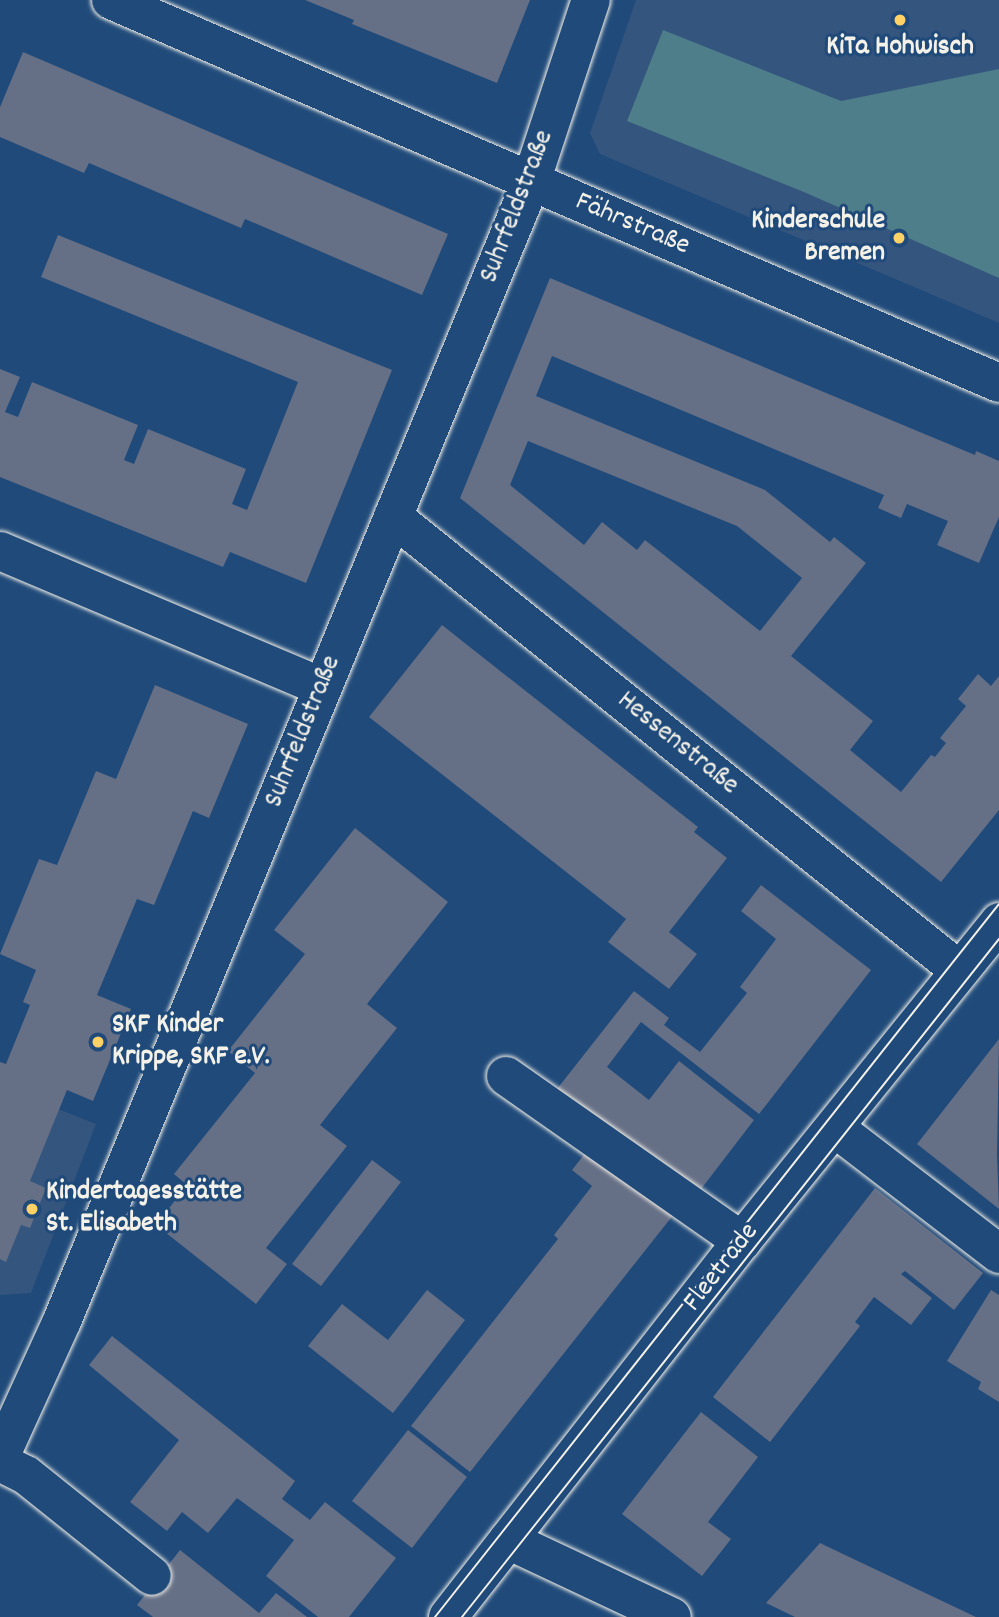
<!DOCTYPE html>
<meta charset="utf-8">
<style>
body{margin:0}
#map{position:relative;width:999px;height:1617px;overflow:hidden;background:#1f4a7a;font-family:Dekko,sans-serif}
div>[style]{position:absolute}
.built>*{inset:0;background:#34557e}
.green>*{inset:0;background:#4e7e89}
.building>*{inset:0;background:#656f86}
.roads{filter:drop-shadow(0 0 2px #f4f1e8) drop-shadow(0 0 2px #f4f1e8)}
.minor>*{height:38px;margin:-19px;padding:0 19px;transform-origin:19px;border-radius:19px;background:#1f4a7a}
.tram>*{height:2px;margin:-1px;padding:0 1px;transform-origin:1px;border-radius:1px;background:#f4f1e8}
.dots>*{width:19px;height:19px;translate:-50% -50%;box-sizing:border-box;border:4px solid #1f4a7a;border-radius:50%}
span{translate:-50% -50%;white-space:nowrap;text-align:center;line-height:1.15;-webkit-text-stroke:6px #1f4a7a;paint-order:stroke}
.poi-label{font-size:28px;color:#f4f1e8;font-weight:700}
.right{translate:-100% -50%;text-align:right}
.left{translate:0 -50%;text-align:left}
.street-label{font-size:28px;color:#f4f1e8}
</style>
<div id="map">
<div class="built">
<i style="clip-path:polygon(636px 0,999px 0,999px 323px,600px 154px,590px 133px)"></i>
<i style="clip-path:polygon(0 1086px,96px 1124px,31px 1293px,0 1295px)"></i>
</div>
<div class="green">
<i style="clip-path:polygon(663px 30px,841px 101px,999px 69px,999px 278px,804px 192px,627px 121px)"></i>
</div>
<div class="building">
<i style="clip-path:polygon(305px 0,530px 0,497px 83px,352px 24px,354px 20px)"></i>
<i style="clip-path:polygon(23px 52px,448px 234px,422px 295px,245px 219px,241px 228px,89px 163px,84px 173px,0 137px,0 107px)"></i>
<i style="clip-path:polygon(58px 235px,392px 370px,306px 583px,230px 552px,223px 567px,0 477px,0 369px,20px 377px,5px 412px,18px 417px,32px 382px,138px 425px,124px 460px,134px 464px,148px 429px,246px 469px,232px 504px,247px 510px,298px 382px,41px 277px)"></i>
<i style="clip-path:polygon(evenodd,550px 278px,975px 455px,976px 451px,999px 461px,999px 517px,979px 563px,937px 545px,948px 521px,907px 504px,901px 518px,878px 508px,884px 495px,552px 356px,536px 396px,765px 490px,830px 542px,834px 537px,866px 563px,791px 656px,873px 721px,850px 750px,901px 792px,931px 755px,935px 757px,946px 743px,940px 738px,966px 706px,958px 699px,978px 674px,991px 686px,999px 676px,999px 810px,941px 882px,460px 498px,550px 278px,528px 441px,737px 526px,802px 578px,760px 631px,645px 540px,637px 550px,602px 522px,584px 545px,510px 485px,528px 441px)"></i>
<i style="clip-path:polygon(442px 625px,698px 827px,694px 832px,727px 858px,669px 932px,697px 954px,669px 989px,608px 942px,626px 919px,369px 717px)"></i>
<i style="clip-path:polygon(155px 685px,248px 724px,209px 818px,193px 811px,154px 905px,137px 899px,97px 995px,131px 1009px,93px 1101px,67px 1090px,30px 1181px,46px 1188px,30px 1228px,21px 1225px,6px 1262px,0 1259px,0 1062px,6px 1064px,30px 1005px,23px 1002px,36px 970px,0 954px,39px 859px,57px 865px,96px 771px,116px 779px)"></i>
<i style="clip-path:polygon(355px 828px,448px 902px,367px 1004px,397px 1028px,320px 1125px,347px 1146px,266px 1248px,287px 1264px,256px 1304px,156px 1225px,187px 1185px,174px 1174px,255px 1073px,228px 1051px,305px 954px,274px 930px)"></i>
<i style="clip-path:polygon(761px 885px,871px 970px,759px 1114px,641px 1022px,607px 1067px,649px 1100px,679px 1061px,754px 1120px,695px 1197px,557px 1089px,634px 991px,669px 1018px,664px 1025px,700px 1052px,747px 993px,740px 987px,776px 939px,741px 911px)"></i>
<i style="clip-path:polygon(999px 1039px,997px 1155px,999px 1209px,917px 1144px)"></i>
<i style="clip-path:polygon(590px 1147px,674px 1214px,470px 1472px,411px 1426px,558px 1239px,554px 1235px,592px 1186px,572px 1170px)"></i>
<i style="clip-path:polygon(372px 1160px,401px 1182px,321px 1286px,292px 1264px)"></i>
<i style="clip-path:polygon(875px 1188px,983px 1273px,954px 1310px,905px 1271px,901px 1274px,932px 1298px,911px 1325px,874px 1297px,855px 1322px,860px 1326px,770px 1442px,713px 1397px)"></i>
<i style="clip-path:polygon(427px 1290px,465px 1320px,393px 1413px,308px 1346px,342px 1304px,388px 1340px)"></i>
<i style="clip-path:polygon(991px 1290px,999px 1295px,999px 1402px,978px 1389px,981px 1382px,947px 1361px)"></i>
<i style="clip-path:polygon(112px 1336px,295px 1481px,282px 1499px,310px 1520px,325px 1502px,396px 1558px,349px 1617px,318px 1617px,266px 1576px,294px 1540px,237px 1498px,208px 1533px,182px 1512px,167px 1531px,130px 1502px,179px 1440px,89px 1365px)"></i>
<i style="clip-path:polygon(701px 1412px,758px 1457px,708px 1522px,731px 1539px,702px 1576px,622px 1514px)"></i>
<i style="clip-path:polygon(408px 1430px,467px 1477px,412px 1548px,352px 1501px)"></i>
<i style="clip-path:polygon(820px 1543px,843px 1554px,976px 1617px,795px 1617px,766px 1603px)"></i>
<i style="clip-path:polygon(180px 1550px,259px 1613px,276px 1593px,307px 1617px,153px 1617px,137px 1605px)"></i>
</div>
<div class="roads">
<div class="minor">
<i style="left:111px;top:0;width:967px;rotate:23.33deg"></i>
<i style="left:393px;top:517px;width:726px;rotate:38.68deg"></i>
<i style="left:0;top:551px;width:350px;rotate:22.9deg"></i>
<i style="left:506px;top:1076px;width:288px;rotate:35deg"></i>
<i style="left:835px;top:1128px;width:207px;rotate:37.5deg"></i>
<i style="left:0;top:1457px;width:149px;rotate:-65.5deg"></i>
<i style="left:62px;top:1321px;width:1232px;rotate:-67.62deg"></i>
<i style="left:531px;top:182px;width:192px;rotate:-71.8deg"></i>
<i style="left:0;top:1462px;width:29px;rotate:27deg"></i>
<i style="left:26px;top:1475px;width:161px;rotate:38.7deg"></i>
<i style="left:508px;top:1540px;width:181px;rotate:25.2deg"></i>
<i style="left:448px;top:1617px;width:477px;rotate:-52deg"></i>
<i style="left:742px;top:1241px;width:410px;rotate:-51.1deg"></i>
</div>
</div>
<div class="tram">
<i style="left:435px;top:1617px;width:909px;rotate:-51.66deg"></i>
<i style="left:462px;top:1617px;width:865px;rotate:-51.62deg"></i>
</div>
<div class="dots">
<i style="left:900px;top:20px;background:#ffd166"></i>
<i style="left:899px;top:238px;background:#ffd166"></i>
<i style="left:98px;top:1042px;background:#ffd166"></i>
<i style="left:32px;top:1209px;background:#ffd166"></i>
</div>
<div class="poi-label">
<span style="left:900px;top:48px">KiTa Hohwisch</span>
<span class="right" style="left:885px;top:238px">Kinderschule<br>Bremen</span>
<span class="left" style="left:112px;top:1042px">SKF Kinder<br>Krippe, SKF e.V.</span>
<span class="left" style="left:46px;top:1209px">Kindertagesstätte<br>St. Elisabeth</span>
</div>
<div class="street-label">
<span style="left:518px;top:207px;rotate:-69deg">Suhrfeldstraße</span>
<span style="left:632px;top:225px;rotate:23deg">Fährstraße</span>
<span style="left:304px;top:732px;rotate:-68deg">Suhrfeldstraße</span>
<span style="left:677px;top:744px;rotate:39deg">Hessenstraße</span>
<span style="left:722px;top:1268px;rotate:-52deg">Fleetrade</span>
</div>
</div>
